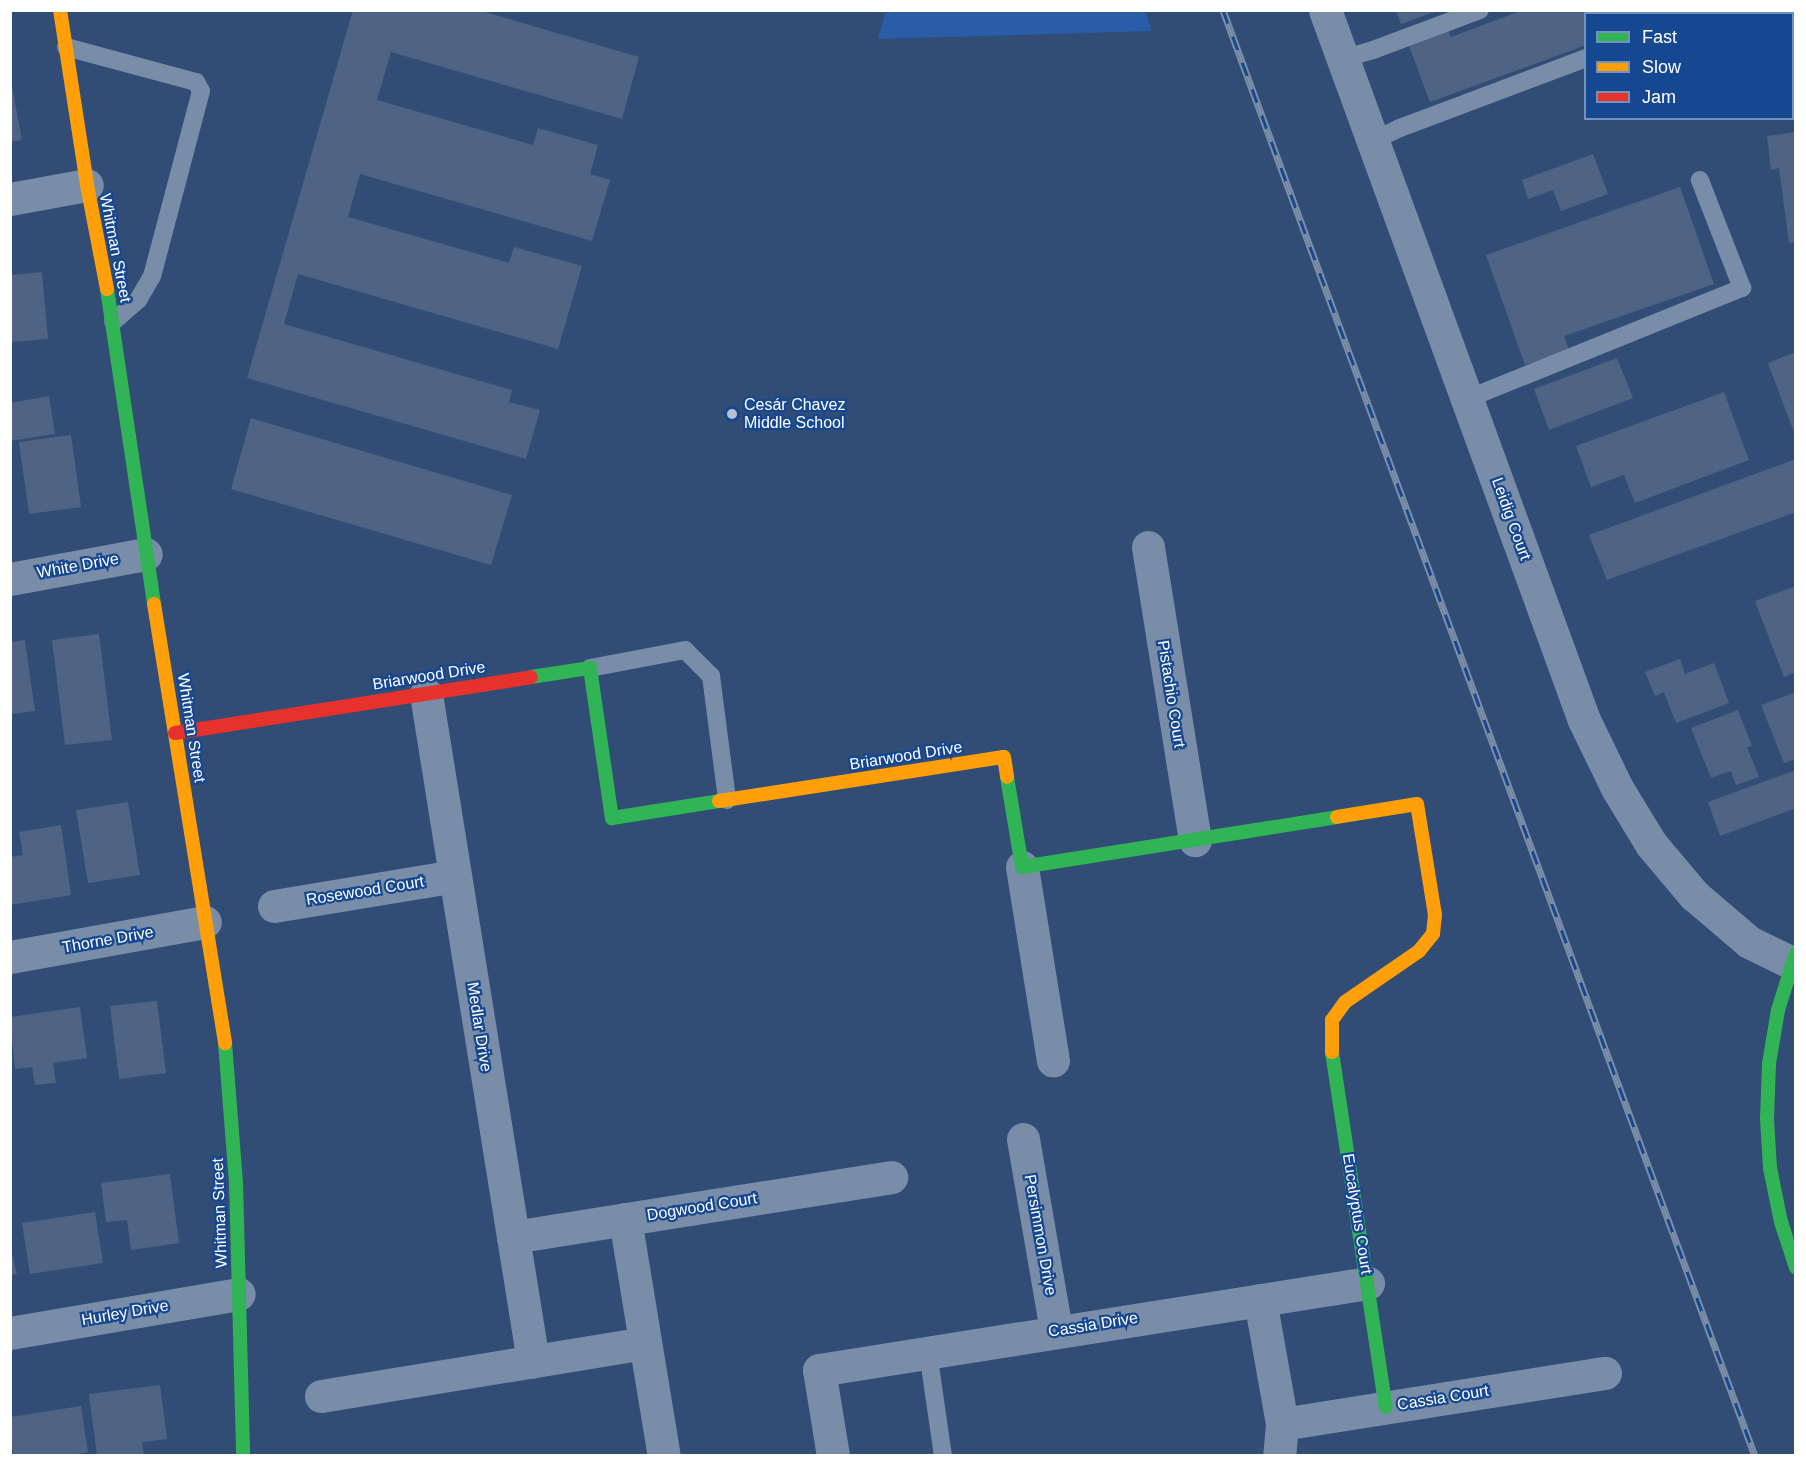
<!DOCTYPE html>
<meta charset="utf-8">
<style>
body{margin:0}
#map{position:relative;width:1806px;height:1466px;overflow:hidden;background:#324d75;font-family:Helvetica,sans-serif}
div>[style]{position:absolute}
.green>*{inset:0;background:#295da7}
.building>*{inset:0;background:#4f6484}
.lane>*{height:18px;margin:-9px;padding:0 9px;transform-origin:9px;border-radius:9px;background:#798da8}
.street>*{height:33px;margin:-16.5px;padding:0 16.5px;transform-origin:16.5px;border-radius:16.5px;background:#798da8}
.fast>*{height:14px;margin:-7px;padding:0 7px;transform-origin:7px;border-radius:7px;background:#30b455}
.slow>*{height:14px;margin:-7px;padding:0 7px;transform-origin:7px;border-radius:7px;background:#ff9f0a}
.jam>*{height:14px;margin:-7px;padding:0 7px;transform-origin:7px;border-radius:7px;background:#e5322d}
.rail>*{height:7px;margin-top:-3.5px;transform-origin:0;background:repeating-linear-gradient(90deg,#164791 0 14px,#7b8ea7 0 28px);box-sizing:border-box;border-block:2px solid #7b8ea7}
.dots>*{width:16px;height:16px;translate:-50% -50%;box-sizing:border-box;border:3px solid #164791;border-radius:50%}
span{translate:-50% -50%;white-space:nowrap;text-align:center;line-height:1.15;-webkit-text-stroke:4.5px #164791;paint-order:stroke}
.street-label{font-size:16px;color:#fff}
.poi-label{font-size:16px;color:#fff}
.left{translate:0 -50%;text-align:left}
.frame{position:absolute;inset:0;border:12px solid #fff;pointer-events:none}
.legend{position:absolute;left:1584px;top:12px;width:210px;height:108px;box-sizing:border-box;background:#164791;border:2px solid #7391bd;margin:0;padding:8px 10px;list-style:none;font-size:18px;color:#fff}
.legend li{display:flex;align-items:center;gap:12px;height:30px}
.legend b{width:30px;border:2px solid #7391bd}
</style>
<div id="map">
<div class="green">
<i style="clip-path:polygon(886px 10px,1145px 11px,1152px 31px,878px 39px)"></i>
</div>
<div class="building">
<i style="clip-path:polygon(353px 10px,478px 10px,639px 57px,622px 119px,391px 52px,377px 100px,533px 145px,538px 128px,598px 145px,590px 174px,610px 180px,592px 241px,360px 174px,348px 217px,509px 263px,514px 247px,582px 266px,558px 349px,298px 274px,284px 324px,512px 390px,509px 402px,540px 410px,526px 459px,247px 378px)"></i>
<i style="clip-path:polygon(1396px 10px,1437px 10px,1437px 11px,1401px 24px)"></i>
<i style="clip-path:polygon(1523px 10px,1655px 10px,1656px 14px,1586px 14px,1586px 45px,1430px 102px,1408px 43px,1447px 28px,1451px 37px)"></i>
<i style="clip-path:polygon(1733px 10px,1792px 10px,1792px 14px,1733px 14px)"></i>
<i style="clip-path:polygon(10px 76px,22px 140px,10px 142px)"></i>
<i style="clip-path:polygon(1796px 132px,1796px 242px,1789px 243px,1779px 168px,1771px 170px,1767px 136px)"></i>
<i style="clip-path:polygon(1593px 154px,1608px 194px,1561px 211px,1553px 190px,1528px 199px,1522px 180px)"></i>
<i style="clip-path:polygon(1680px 187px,1714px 284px,1564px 336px,1569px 350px,1525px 365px,1486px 255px)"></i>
<i style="clip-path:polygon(42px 272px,48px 339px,10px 342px,10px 275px)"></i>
<i style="clip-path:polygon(1796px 352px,1796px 435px,1795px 435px,1768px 363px)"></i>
<i style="clip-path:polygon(1617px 358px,1633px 398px,1549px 430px,1534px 389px)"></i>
<i style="clip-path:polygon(1724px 392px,1749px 460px,1635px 503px,1624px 475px,1591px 487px,1576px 446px)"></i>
<i style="clip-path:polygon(49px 396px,55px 434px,10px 441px,10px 403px)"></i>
<i style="clip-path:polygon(251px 418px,512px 495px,491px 565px,231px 489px)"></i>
<i style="clip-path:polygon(71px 435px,81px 507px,29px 514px,19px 442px)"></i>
<i style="clip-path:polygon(1796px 459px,1796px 512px,1607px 580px,1589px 535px)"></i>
<i style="clip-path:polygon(1796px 586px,1796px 672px,1784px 677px,1755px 601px)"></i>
<i style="clip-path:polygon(99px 634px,112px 740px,65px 745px,52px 640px)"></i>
<i style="clip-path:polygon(25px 640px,35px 711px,10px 714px,10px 642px)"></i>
<i style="clip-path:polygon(1680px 659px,1685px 674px,1714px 663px,1729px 703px,1676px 723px,1664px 692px,1655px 696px,1645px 672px)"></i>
<i style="clip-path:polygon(1796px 692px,1796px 759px,1784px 763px,1761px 705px)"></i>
<i style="clip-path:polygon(1738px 710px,1752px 746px,1747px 747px,1759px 777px,1736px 785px,1731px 771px,1711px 778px,1691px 728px)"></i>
<i style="clip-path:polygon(1796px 770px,1796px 808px,1720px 836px,1708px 802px)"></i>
<i style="clip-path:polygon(128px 802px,140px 875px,88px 883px,76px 810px)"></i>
<i style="clip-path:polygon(61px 825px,71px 895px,10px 905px,10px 857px,23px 855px,19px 832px)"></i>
<i style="clip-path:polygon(157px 1001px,166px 1073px,119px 1079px,110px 1006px)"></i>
<i style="clip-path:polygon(80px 1007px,87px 1058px,53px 1063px,56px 1083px,35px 1085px,32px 1067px,15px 1069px,10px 1017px)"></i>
<i style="clip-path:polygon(170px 1174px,179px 1243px,131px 1250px,127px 1220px,106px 1222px,101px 1183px)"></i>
<i style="clip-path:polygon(95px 1212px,103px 1263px,30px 1274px,22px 1223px)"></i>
<i style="clip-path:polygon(10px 1246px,17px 1274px,10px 1275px)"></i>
<i style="clip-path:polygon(160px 1385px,167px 1439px,142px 1442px,144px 1456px,97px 1456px,89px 1394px)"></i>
<i style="clip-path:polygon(81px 1406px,88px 1452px,69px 1456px,13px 1456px,10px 1417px)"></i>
</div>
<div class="lane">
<i style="left:1666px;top:10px;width:4px;rotate:76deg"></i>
<i style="left:1716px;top:10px;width:4px;rotate:76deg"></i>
<i style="left:66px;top:47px;width:135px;rotate:15.1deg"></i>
<i style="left:196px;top:82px;width:10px;rotate:61deg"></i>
<i style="left:201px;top:91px;width:191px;rotate:104.8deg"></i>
<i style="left:152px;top:276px;width:28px;rotate:120deg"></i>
<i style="left:138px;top:300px;width:33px;rotate:139deg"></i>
<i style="left:1342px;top:59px;width:32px;rotate:-16deg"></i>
<i style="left:1373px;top:50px;width:114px;rotate:-20.5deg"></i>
<i style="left:1792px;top:95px;width:4px"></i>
<i style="left:1373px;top:141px;width:30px;rotate:-26deg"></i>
<i style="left:1400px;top:128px;width:199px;rotate:-20.6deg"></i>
<i style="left:1467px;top:399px;width:297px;rotate:-22deg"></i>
<i style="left:1742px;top:288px;width:116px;rotate:-111.3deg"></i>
<i style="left:590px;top:668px;width:97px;rotate:-10.7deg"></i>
<i style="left:685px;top:650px;width:37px;rotate:45deg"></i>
<i style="left:711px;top:676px;width:125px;rotate:82.6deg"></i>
<i style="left:928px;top:1352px;width:105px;rotate:81.8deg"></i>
</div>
<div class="street">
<i style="left:1325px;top:10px;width:756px;rotate:69.96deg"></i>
<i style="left:1584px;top:720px;width:76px;rotate:64.1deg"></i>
<i style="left:1617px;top:788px;width:66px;rotate:58.7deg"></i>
<i style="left:1651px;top:844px;width:67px;rotate:49.9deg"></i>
<i style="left:1694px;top:895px;width:72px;rotate:40.5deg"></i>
<i style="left:1749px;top:942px;width:52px;rotate:26.1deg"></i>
<i style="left:10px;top:199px;width:78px;rotate:-10.3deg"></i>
<i style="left:1148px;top:547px;width:297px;rotate:80.9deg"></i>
<i style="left:10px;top:579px;width:138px;rotate:-10.4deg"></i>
<i style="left:426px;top:694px;width:676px;rotate:80.89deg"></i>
<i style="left:1022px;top:867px;width:196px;rotate:80.9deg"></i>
<i style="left:274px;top:906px;width:183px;rotate:-9.4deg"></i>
<i style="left:10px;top:957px;width:198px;rotate:-10.2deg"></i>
<i style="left:1023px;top:1139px;width:195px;rotate:80.2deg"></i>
<i style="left:625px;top:1219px;width:240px;rotate:80.7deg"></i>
<i style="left:513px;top:1237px;width:383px;rotate:-9deg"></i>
<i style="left:1260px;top:1300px;width:126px;rotate:79.9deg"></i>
<i style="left:1282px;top:1424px;width:32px;rotate:95deg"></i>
<i style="left:10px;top:1333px;width:232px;rotate:-9.7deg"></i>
<i style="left:321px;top:1396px;width:328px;rotate:-9.3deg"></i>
<i style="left:1282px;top:1424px;width:327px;rotate:-9deg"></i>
<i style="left:833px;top:1456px;width:87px;rotate:-99.2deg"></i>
<i style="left:819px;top:1370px;width:556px;rotate:-9deg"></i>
</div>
<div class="fast">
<i style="left:107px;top:289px;width:318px;rotate:81.5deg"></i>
<i style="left:531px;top:677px;width:60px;rotate:-8.7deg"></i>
<i style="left:590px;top:668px;width:152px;rotate:81.7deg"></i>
<i style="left:612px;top:818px;width:108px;rotate:-9deg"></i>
<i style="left:1007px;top:777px;width:91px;rotate:80.5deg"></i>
<i style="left:1022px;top:867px;width:319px;rotate:-9deg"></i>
<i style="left:1796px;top:953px;width:60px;rotate:107.5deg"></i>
<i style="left:1778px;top:1010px;width:55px;rotate:99.5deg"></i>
<i style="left:1769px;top:1064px;width:55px;rotate:92.1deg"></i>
<i style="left:1767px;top:1119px;width:49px;rotate:86.5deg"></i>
<i style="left:1770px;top:1168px;width:55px;rotate:78.5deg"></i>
<i style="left:1781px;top:1222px;width:48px;rotate:71.9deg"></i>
<i style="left:225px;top:1043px;width:139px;rotate:85.5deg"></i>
<i style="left:236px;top:1182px;width:274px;rotate:88.5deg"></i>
<i style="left:1332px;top:1052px;width:359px;rotate:81.4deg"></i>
</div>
<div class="slow">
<i style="left:60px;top:10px;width:177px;rotate:81.2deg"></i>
<i style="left:87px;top:185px;width:106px;rotate:79.1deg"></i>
<i style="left:154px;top:604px;width:445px;rotate:80.8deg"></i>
<i style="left:719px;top:801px;width:288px;rotate:-8.8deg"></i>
<i style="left:1004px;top:757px;width:20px;rotate:81deg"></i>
<i style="left:1332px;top:1052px;width:32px;rotate:-90deg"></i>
<i style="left:1332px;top:1020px;width:22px;rotate:-54deg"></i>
<i style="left:1345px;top:1002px;width:90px;rotate:-34.6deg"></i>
<i style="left:1419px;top:951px;width:22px;rotate:-51deg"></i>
<i style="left:1433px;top:934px;width:19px;rotate:-84deg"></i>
<i style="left:1435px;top:915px;width:112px;rotate:-99.2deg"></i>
<i style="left:1417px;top:804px;width:81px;rotate:170.8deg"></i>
</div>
<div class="jam">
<i style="left:175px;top:733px;width:360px;rotate:-8.9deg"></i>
</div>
<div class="rail">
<i style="left:1223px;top:10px;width:1541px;rotate:69.8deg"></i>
</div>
<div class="dots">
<i style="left:732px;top:414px;background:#b7c1cf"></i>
</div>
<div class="street-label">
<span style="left:115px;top:248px;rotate:79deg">Whitman Street</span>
<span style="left:1511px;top:519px;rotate:70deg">Leidig Court</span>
<span style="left:78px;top:566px;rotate:-10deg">White Drive</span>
<span style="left:429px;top:676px;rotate:-9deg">Briarwood Drive</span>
<span style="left:1171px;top:694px;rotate:81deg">Pistachio Court</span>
<span style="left:191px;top:728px;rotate:81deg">Whitman Street</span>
<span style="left:906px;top:756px;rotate:-9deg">Briarwood Drive</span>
<span style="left:365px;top:891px;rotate:-9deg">Rosewood Court</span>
<span style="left:108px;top:940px;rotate:-10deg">Thorne Drive</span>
<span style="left:479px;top:1027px;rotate:81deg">Medlar Drive</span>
<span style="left:702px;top:1207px;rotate:-9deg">Dogwood Court</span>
<span style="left:220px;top:1213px;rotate:-92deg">Whitman Street</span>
<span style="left:1357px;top:1214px;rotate:81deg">Eucalyptus Court</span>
<span style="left:1040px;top:1235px;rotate:80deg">Persimmon Drive</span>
<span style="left:125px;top:1313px;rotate:-10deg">Hurley Drive</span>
<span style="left:1093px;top:1325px;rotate:-9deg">Cassia Drive</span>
<span style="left:1443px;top:1398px;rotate:-9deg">Cassia Court</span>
</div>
<div class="poi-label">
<span class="left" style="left:744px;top:414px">Cesár Chavez<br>Middle School</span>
</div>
<div class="frame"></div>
<ul class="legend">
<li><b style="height:8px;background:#30b455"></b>Fast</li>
<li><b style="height:8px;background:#ff9f0a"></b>Slow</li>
<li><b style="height:8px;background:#e5322d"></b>Jam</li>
</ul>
</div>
